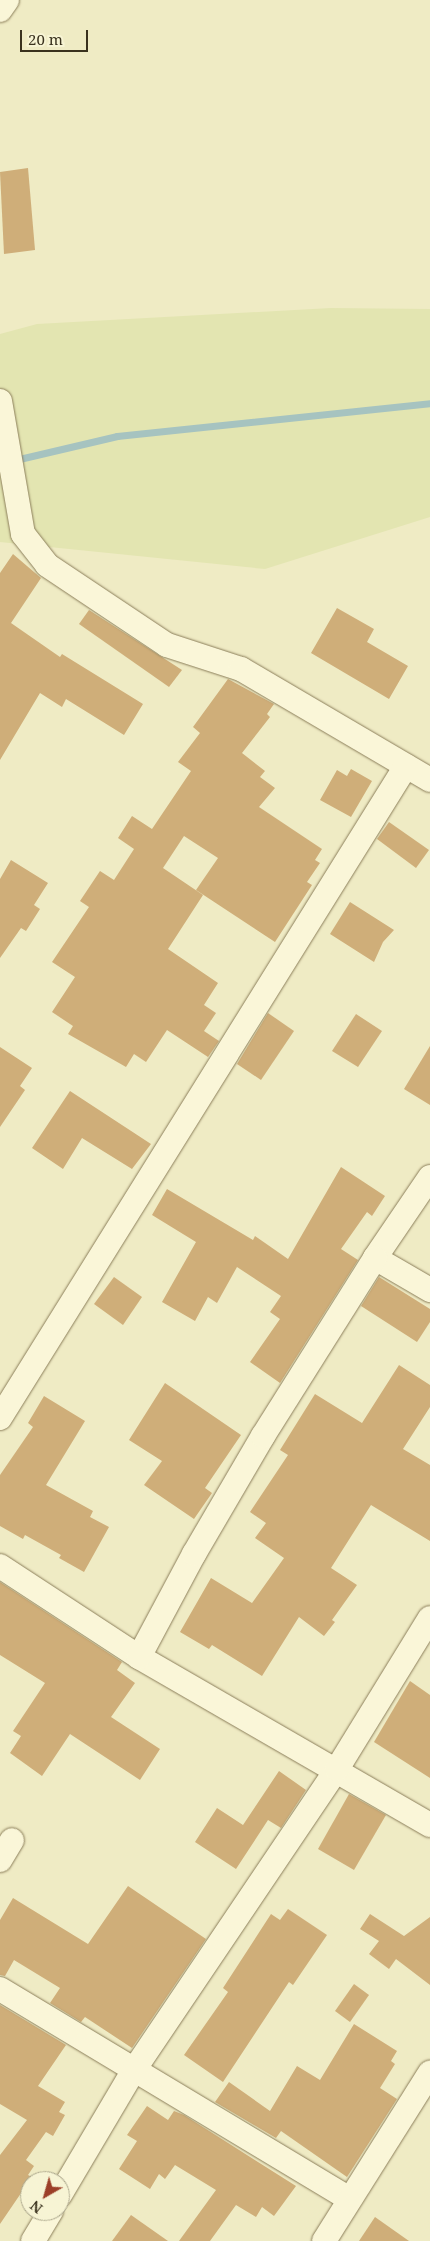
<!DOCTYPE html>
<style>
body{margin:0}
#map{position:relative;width:430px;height:2241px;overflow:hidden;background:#efebc4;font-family:"Noto Serif",serif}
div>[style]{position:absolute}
.farmland>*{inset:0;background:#e3e5b1}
.stream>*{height:7px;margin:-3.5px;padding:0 3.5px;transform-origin:3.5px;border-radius:3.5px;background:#a6c3c0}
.building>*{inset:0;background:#cfae79}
.roads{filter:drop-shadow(0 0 1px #8b7e5a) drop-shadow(0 0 1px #8b7e5a)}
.street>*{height:24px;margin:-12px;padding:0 12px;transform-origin:12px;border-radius:12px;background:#faf6d8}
span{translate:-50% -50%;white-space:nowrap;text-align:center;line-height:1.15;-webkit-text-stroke:5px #f7f4d4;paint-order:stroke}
.north{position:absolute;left:20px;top:2171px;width:50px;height:50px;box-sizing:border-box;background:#f7f4d4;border:1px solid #aba68b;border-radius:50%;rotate:218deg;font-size:14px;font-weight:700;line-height:20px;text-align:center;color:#3a321e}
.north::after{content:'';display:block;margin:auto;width:18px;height:22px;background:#9c3f28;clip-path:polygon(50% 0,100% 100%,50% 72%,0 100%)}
.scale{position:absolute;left:20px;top:30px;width:68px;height:22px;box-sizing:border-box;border:2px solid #3a321e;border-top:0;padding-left:6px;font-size:15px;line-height:18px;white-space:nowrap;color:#3a321e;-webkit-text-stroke:4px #f7f4d4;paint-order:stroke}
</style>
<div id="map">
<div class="farmland">
<i style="clip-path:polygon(331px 308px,430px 309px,430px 517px,265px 569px,0 542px,0 334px,37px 324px)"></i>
</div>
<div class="stream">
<i style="left:15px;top:460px;width:105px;rotate:-13.2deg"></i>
<i style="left:117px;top:436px;width:315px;rotate:-6deg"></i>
</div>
<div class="building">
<i style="clip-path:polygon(28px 168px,35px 250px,4px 254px,0 172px)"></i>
<i style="clip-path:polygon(13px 554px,41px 578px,11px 623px,60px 657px,62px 654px,143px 704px,124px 735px,66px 699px,62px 707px,40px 693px,0 760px,0 573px)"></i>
<i style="clip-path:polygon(337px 608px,374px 629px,367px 642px,408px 666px,389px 699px,311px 653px)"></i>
<i style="clip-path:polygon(89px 610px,182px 670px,169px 687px,79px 624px)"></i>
<i style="clip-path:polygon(228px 679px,274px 704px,267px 714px,270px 717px,242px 753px,265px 771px,260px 777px,275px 788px,259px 807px,322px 849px,315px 860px,320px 863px,307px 882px,312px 885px,275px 942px,196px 890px,218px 858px,184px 836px,163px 868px,203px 895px,168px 949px,218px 983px,204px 1005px,216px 1013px,204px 1031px,219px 1041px,208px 1057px,167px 1030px,146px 1062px,134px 1054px,126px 1067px,68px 1034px,73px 1026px,52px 1012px,75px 977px,52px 962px,89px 907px,80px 901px,100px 871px,114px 880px,134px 849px,118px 838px,132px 816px,152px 829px,191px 771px,178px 762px,200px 733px,193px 727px)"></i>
<i style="clip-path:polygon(351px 769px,372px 781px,351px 817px,320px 800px,337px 770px,347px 776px)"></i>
<i style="clip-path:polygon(389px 822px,429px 850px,416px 868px,377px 839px)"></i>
<i style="clip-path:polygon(11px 860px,48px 883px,34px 905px,40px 909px,26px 931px,21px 928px,0 958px,0 879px)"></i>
<i style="clip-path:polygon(350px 902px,394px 930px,383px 942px,374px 962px,330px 934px)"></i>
<i style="clip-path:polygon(268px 1013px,294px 1031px,261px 1080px,237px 1064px)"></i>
<i style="clip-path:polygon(356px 1014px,382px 1031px,358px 1067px,332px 1051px)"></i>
<i style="clip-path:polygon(430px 1046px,430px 1105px,404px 1089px)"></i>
<i style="clip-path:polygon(0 1047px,32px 1068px,20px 1086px,25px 1090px,0 1127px)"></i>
<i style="clip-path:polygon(70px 1091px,151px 1144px,132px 1169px,82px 1138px,63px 1169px,32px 1148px)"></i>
<i style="clip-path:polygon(341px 1167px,385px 1196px,372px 1216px,367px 1212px,341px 1249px,358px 1260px,280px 1383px,250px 1362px,280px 1319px,270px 1312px,281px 1296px,237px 1267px,217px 1303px,208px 1297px,195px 1321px,162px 1302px,196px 1242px,152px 1215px,167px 1189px,253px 1240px,255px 1236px,288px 1259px)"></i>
<i style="clip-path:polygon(114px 1277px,142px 1297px,123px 1325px,94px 1304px)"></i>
<i style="clip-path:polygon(379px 1277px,430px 1309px,430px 1322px,417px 1342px,361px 1306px)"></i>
<i style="clip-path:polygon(399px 1365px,430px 1385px,430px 1407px,403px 1449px,430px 1465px,430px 1541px,371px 1505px,331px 1568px,357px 1585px,332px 1620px,335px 1622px,324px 1636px,299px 1617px,262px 1676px,212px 1645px,209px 1649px,180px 1632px,211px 1578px,252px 1603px,284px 1558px,255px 1538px,266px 1523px,250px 1512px,288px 1455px,280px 1450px,315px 1394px,362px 1423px)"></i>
<i style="clip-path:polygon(165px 1383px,241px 1435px,205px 1488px,212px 1493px,194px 1519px,144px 1485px,162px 1461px,129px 1440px)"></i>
<i style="clip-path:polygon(44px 1396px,85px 1421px,46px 1485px,93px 1511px,90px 1517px,109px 1527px,84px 1572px,59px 1558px,61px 1555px,25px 1535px,23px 1539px,0 1526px,0 1475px,33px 1427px,28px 1423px)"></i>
<i style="clip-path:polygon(0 1582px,122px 1662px,117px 1670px,135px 1683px,111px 1717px,160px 1749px,140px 1780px,70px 1734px,42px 1776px,10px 1753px,21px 1736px,13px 1731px,45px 1683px,0 1655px)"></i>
<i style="clip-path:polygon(410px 1681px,430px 1695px,430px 1778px,374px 1742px)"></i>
<i style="clip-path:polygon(279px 1771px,306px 1790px,281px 1828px,268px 1820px,236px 1869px,195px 1842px,217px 1808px,243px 1825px)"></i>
<i style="clip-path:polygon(349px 1794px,386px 1815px,354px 1870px,318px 1849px)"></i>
<i style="clip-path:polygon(128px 1886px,206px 1939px,132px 2048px,85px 2017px,81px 2022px,50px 2003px,60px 1988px,14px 1960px,5px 1976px,0 1975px,0 1920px,13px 1898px,88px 1944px)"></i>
<i style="clip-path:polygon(288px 1909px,327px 1935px,293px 1985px,289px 1982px,223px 2082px,184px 2055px,228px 1992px,223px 1988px,271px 1914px,280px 1920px)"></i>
<i style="clip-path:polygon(370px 1914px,404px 1936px,430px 1917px,430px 1985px,396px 1959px,389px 1969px,369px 1954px,379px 1941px,360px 1929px)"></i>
<i style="clip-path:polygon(354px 1984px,369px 1995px,350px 2022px,335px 2011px)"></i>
<i style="clip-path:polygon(0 2005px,66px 2045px,38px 2086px,65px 2102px,59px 2112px,65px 2115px,53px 2136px,46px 2132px,26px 2160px,34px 2166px,28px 2175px,32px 2177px,0 2224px,0 2155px,27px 2120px,0 2104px)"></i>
<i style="clip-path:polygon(354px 2024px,397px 2051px,391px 2061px,395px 2064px,380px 2088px,397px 2099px,347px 2177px,281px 2131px,276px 2138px,215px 2102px,229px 2082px,270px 2111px,297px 2066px,320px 2080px)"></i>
<i style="clip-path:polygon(147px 2106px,168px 2120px,174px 2111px,184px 2115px,296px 2186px,274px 2216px,262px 2207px,256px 2217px,236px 2205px,210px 2241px,179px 2241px,216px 2190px,175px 2165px,165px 2179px,159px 2174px,150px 2189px,119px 2169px,137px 2141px,127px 2135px)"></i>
<i style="clip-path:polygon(131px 2215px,168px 2241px,112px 2241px)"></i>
<i style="clip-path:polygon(375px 2217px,409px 2241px,359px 2241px)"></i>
</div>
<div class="roads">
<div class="street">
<i style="left:0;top:10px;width:12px;rotate:-55deg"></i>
<i style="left:0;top:401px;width:135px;rotate:80.2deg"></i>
<i style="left:23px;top:534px;width:39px;rotate:52deg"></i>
<i style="left:47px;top:565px;width:144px;rotate:33.7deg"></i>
<i style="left:167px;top:645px;width:78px;rotate:18deg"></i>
<i style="left:241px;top:669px;width:219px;rotate:30.4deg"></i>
<i style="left:430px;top:1177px;width:98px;rotate:124.2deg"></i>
<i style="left:375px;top:1258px;width:64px;rotate:30.2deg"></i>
<i style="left:0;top:1418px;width:768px;rotate:-58.09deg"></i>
<i style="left:0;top:1566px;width:166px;rotate:33.2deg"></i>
<i style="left:139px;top:1657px;width:336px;rotate:30deg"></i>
<i style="left:139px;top:1657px;width:117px;rotate:-61.9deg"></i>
<i style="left:194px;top:1554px;width:137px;rotate:-59.7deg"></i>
<i style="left:263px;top:1436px;width:210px;rotate:-57.8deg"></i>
<i style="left:0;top:1860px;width:23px;rotate:-59deg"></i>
<i style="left:0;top:1989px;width:408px;rotate:31deg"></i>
<i style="left:60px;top:2195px;width:145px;rotate:-59.4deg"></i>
<i style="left:134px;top:2070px;width:363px;rotate:-56deg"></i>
<i style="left:337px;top:1769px;width:177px;rotate:-58.4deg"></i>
<i style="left:33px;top:2241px;width:35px;rotate:-59deg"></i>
<i style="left:324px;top:2241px;width:199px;rotate:-57.8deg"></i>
</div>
</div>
<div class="north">N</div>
<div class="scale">20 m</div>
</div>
